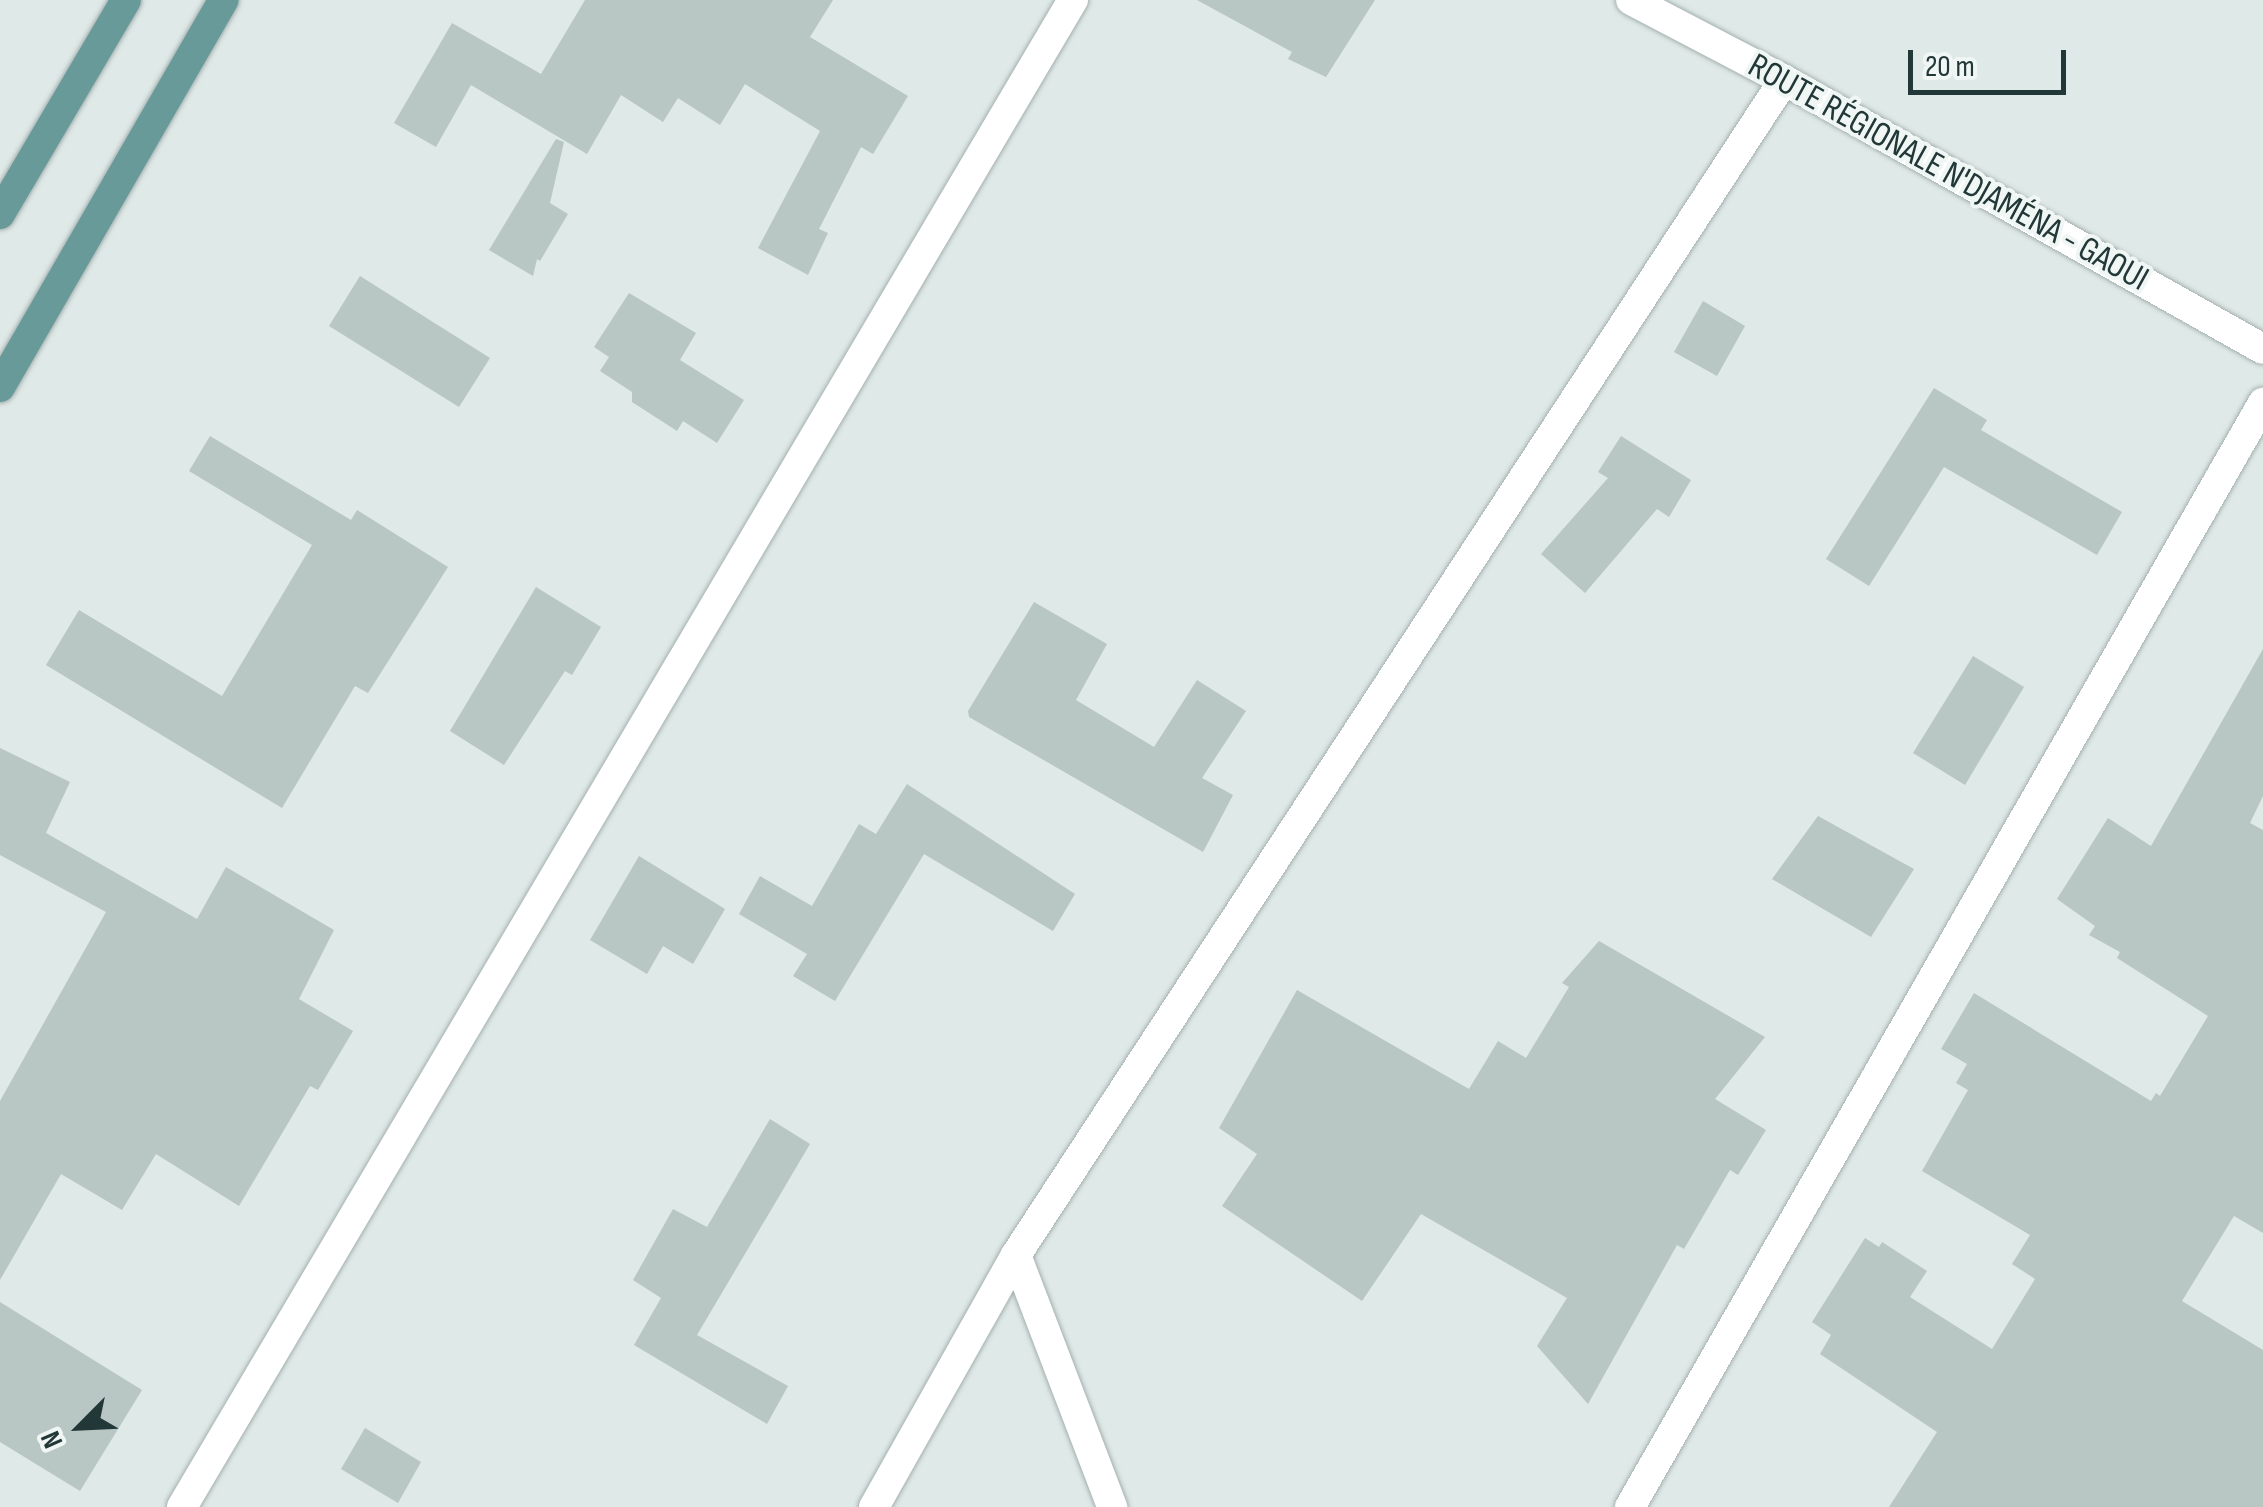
<!DOCTYPE html>
<meta charset="utf-8">
<style>
body{margin:0}
#map{position:relative;width:2263px;height:1507px;overflow:hidden;background:#dfe9e7;font-family:"Sofia Sans Condensed",sans-serif}
div>[style]{position:absolute}
.building>*{inset:0;background:#b8c6c4}
.roads{filter:drop-shadow(0 0 2px #a3b0af) drop-shadow(0 0 2px #a3b0af)}
.minor>*{height:30px;margin:-15px;padding:0 15px;transform-origin:15px;border-radius:15px;background:#fff}
.major>*{height:30px;margin:-15px;padding:0 15px;transform-origin:15px;border-radius:15px;background:#689a9a}
span{translate:-50% -50%;white-space:nowrap;text-align:center;line-height:1.15;-webkit-text-stroke:8px #eff6f4;paint-order:stroke}
.street-label{font-size:35px;color:#223737}
.north{position:absolute;left:30px;top:1377px;width:100px;height:100px;-webkit-text-stroke:8px #eff6f4;paint-order:stroke;rotate:246deg;font-size:28px;font-weight:700;line-height:40px;text-align:center;color:#223737}
.north::after{content:'';display:block;margin:auto;width:35px;height:45px;background:#223737;clip-path:polygon(50% 0,100% 100%,50% 72%,0 100%)}
.scale{position:absolute;left:1908px;top:50px;width:158px;height:45px;box-sizing:border-box;border:5px solid #223737;border-top:0;padding-left:12px;font-size:30px;line-height:35px;white-space:nowrap;color:#223737;-webkit-text-stroke:8px #eff6f4;paint-order:stroke}
</style>
<div id="map">
<div class="building">
<i style="clip-path:polygon(585px 0,833px 0,810px 37px,908px 96px,873px 154px,861px 147px,819px 229px,828px 233px,808px 275px,758px 248px,820px 131px,745px 84px,720px 125px,678px 98px,663px 122px,621px 95px,587px 154px,471px 85px,436px 147px,394px 123px,452px 23px,541px 74px)"></i>
<i style="clip-path:polygon(1197px 0,1375px 0,1326px 77px,1288px 59px,1292px 52px)"></i>
<i style="clip-path:polygon(556px 139px,564px 142px,550px 203px,568px 214px,540px 261px,537px 259px,533px 276px,489px 250px)"></i>
<i style="clip-path:polygon(360px 276px,490px 358px,459px 407px,329px 326px)"></i>
<i style="clip-path:polygon(629px 293px,696px 333px,680px 360px,744px 400px,717px 443px,683px 421px,677px 431px,632px 402px,632px 392px,600px 371px,609px 357px,594px 347px)"></i>
<i style="clip-path:polygon(1703px 301px,1745px 326px,1717px 376px,1674px 352px)"></i>
<i style="clip-path:polygon(1934px 388px,1987px 420px,1981px 430px,2122px 512px,2097px 555px,1944px 467px,1869px 586px,1826px 559px)"></i>
<i style="clip-path:polygon(210px 436px,351px 520px,357px 510px,448px 567px,368px 693px,355px 686px,282px 808px,46px 665px,79px 610px,222px 696px,312px 545px,189px 471px)"></i>
<i style="clip-path:polygon(1621px 436px,1691px 480px,1669px 517px,1657px 509px,1585px 593px,1541px 554px,1608px 478px,1598px 472px)"></i>
<i style="clip-path:polygon(536px 587px,601px 627px,572px 675px,565px 671px,504px 765px,450px 731px)"></i>
<i style="clip-path:polygon(1034px 602px,1107px 644px,1076px 700px,1154px 747px,1197px 680px,1246px 711px,1202px 778px,1233px 795px,1203px 852px,969px 717px,968px 711px)"></i>
<i style="clip-path:polygon(2263px 649px,2263px 796px,2250px 823px,2263px 830px,2263px 1233px,2234px 1216px,2182px 1301px,2263px 1350px,2263px 1507px,1889px 1507px,1937px 1432px,1820px 1354px,1831px 1335px,1812px 1322px,1865px 1238px,1879px 1247px,1882px 1242px,1927px 1271px,1910px 1297px,1992px 1349px,2035px 1279px,2012px 1264px,2030px 1235px,1922px 1171px,1968px 1090px,1956px 1083px,1967px 1064px,1941px 1049px,1974px 993px,2151px 1101px,2156px 1093px,2160px 1096px,2208px 1016px,2117px 958px,2120px 952px,2089px 935px,2095px 926px,2057px 899px,2108px 818px,2151px 846px)"></i>
<i style="clip-path:polygon(1973px 656px,2024px 687px,1965px 785px,1913px 753px)"></i>
<i style="clip-path:polygon(0 748px,70px 782px,46px 833px,197px 919px,226px 867px,334px 930px,299px 999px,353px 1031px,318px 1090px,310px 1086px,239px 1206px,156px 1154px,122px 1210px,61px 1174px,0 1280px,0 1101px,106px 912px,0 855px)"></i>
<i style="clip-path:polygon(907px 784px,1075px 894px,1053px 931px,924px 854px,835px 1001px,793px 976px,807px 954px,739px 914px,760px 876px,812px 906px,859px 824px,876px 834px)"></i>
<i style="clip-path:polygon(1818px 816px,1914px 869px,1871px 937px,1772px 879px)"></i>
<i style="clip-path:polygon(639px 856px,725px 909px,693px 964px,663px 946px,647px 974px,590px 940px)"></i>
<i style="clip-path:polygon(1599px 941px,1765px 1037px,1715px 1099px,1766px 1130px,1738px 1175px,1730px 1170px,1684px 1249px,1677px 1245px,1588px 1404px,1537px 1346px,1567px 1298px,1421px 1214px,1362px 1301px,1222px 1206px,1257px 1154px,1219px 1128px,1297px 990px,1469px 1089px,1498px 1041px,1526px 1058px,1569px 987px,1562px 983px)"></i>
<i style="clip-path:polygon(770px 1119px,810px 1144px,697px 1335px,788px 1386px,767px 1424px,634px 1345px,661px 1298px,633px 1280px,673px 1209px,707px 1227px)"></i>
<i style="clip-path:polygon(0 1302px,142px 1390px,80px 1491px,0 1442px)"></i>
<i style="clip-path:polygon(365px 1428px,421px 1462px,398px 1503px,341px 1469px)"></i>
</div>
<div class="roads">
<div class="minor">
<i style="left:1631px;top:0;width:173px;rotate:27.6deg"></i>
<i style="left:1784px;top:80px;width:549px;rotate:29.32deg"></i>
<i style="left:1016px;top:1255px;width:270px;rotate:69.1deg"></i>
<i style="left:182px;top:1507px;width:1751px;rotate:-59.41deg"></i>
<i style="left:874px;top:1507px;width:289px;rotate:-60.6deg"></i>
<i style="left:1016px;top:1255px;width:1404px;rotate:-56.83deg"></i>
<i style="left:1630px;top:1507px;width:1273px;rotate:-60.17deg"></i>
</div>
<div class="major">
<i style="left:0;top:214px;width:248px;rotate:-59.5deg"></i>
<i style="left:0;top:387px;width:447px;rotate:-60deg"></i>
</div>
</div>
<div class="street-label">
<span style="left:1948px;top:173px;rotate:29deg">ROUTE RÉGIONALE N'DJAMÉNA - GAOUI</span>
</div>
<div class="north">N</div>
<div class="scale">20 m</div>
</div>
